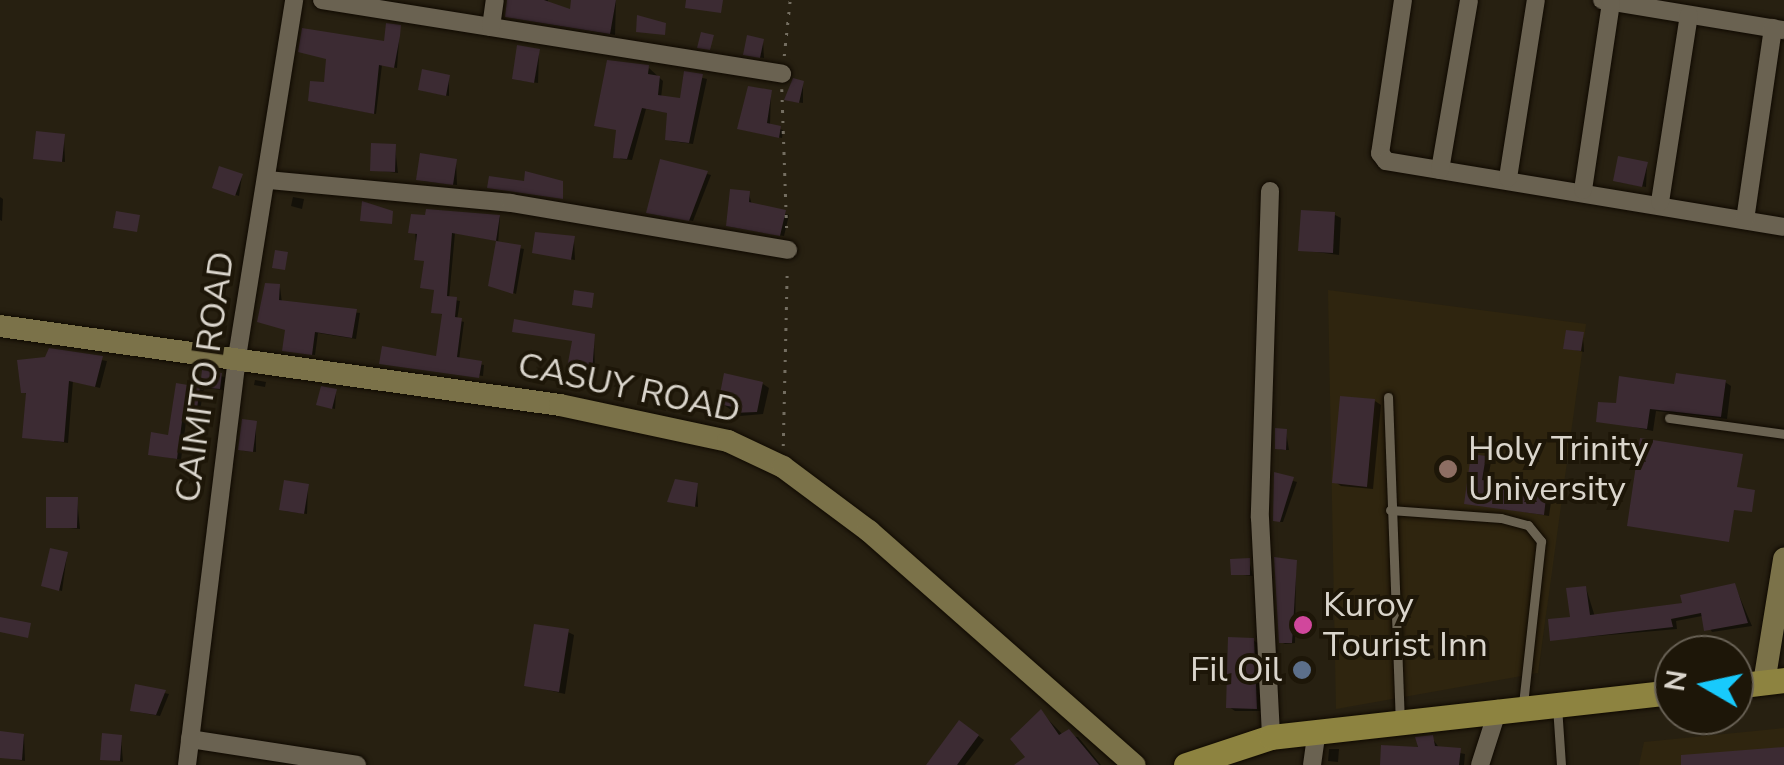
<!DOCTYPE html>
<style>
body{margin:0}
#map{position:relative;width:1784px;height:765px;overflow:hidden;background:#272011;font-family:"Nunito Sans",sans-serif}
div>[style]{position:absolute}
.built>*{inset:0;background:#2f250f}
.shadow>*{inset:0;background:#0007}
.building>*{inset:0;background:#3c2b33}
.path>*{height:2.5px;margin-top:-1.25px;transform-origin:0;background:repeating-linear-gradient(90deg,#746e61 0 2.5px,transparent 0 10.5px)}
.roads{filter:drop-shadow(0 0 2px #0f0900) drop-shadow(0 0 2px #0f0900)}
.lane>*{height:9px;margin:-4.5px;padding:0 4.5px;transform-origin:4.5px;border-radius:4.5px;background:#6a6251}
.street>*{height:18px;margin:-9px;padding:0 9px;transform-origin:9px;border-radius:9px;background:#6a6251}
.secondary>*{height:22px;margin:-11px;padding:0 11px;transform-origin:11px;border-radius:11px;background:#7b7249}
.primary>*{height:25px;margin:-12.5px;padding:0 12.5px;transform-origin:12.5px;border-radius:12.5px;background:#8d8340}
.dots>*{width:28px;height:28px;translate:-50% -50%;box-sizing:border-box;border:5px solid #1d1608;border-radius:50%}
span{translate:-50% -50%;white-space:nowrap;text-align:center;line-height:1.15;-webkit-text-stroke:8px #1d1608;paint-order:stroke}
.street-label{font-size:35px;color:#dad5cc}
.poi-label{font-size:35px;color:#dad5cc}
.left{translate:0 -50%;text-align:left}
.right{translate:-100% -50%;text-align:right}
.north{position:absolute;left:1654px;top:635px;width:100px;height:100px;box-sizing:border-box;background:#1d1608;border:2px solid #696256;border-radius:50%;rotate:279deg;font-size:28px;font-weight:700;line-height:40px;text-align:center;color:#dad5cc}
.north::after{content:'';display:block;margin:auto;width:35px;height:45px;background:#18cafc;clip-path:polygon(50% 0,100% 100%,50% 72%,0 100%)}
</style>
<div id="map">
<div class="built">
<i style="clip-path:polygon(1328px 290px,1586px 324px,1538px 673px,1336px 709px)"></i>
<i style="clip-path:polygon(1784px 728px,1784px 765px,1639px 765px,1644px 742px)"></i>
</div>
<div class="shadow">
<i style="clip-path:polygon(507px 0,548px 0,547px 8px,572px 11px,574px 0,616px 0,615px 35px,512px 18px)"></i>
<i style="clip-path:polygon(400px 28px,397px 68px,382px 65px,376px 114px,314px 102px,326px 85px,329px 59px,386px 44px)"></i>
<i style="clip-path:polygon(763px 41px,764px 58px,749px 56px)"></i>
<i style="clip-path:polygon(539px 51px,538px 83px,518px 80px)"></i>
<i style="clip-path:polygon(649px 68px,663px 81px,661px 98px,682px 101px,686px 74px,707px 79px,693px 144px,671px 141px,669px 113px,646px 109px,632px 160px,620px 159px)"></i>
<i style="clip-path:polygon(449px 77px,449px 96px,424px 91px)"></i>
<i style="clip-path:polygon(803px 83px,803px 103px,790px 101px)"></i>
<i style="clip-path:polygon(771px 92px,770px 126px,783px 130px,782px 138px,744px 130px)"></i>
<i style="clip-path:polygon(64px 137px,65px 162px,40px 159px)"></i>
<i style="clip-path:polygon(395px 147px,398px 173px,373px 170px)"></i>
<i style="clip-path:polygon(456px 162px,457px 185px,423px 181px)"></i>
<i style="clip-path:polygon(662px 162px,711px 175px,693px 221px,652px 214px)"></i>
<i style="clip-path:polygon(1647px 164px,1646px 187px,1619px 182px)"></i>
<i style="clip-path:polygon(242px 176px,239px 196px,218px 189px)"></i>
<i style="clip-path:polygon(749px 194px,752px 205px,789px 215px,784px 236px,732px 227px)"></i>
<i style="clip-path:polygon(0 197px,3px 199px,2px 221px,0 220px)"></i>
<i style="clip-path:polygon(293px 197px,304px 199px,302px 209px,291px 206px)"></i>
<i style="clip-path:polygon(1335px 215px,1341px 218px,1339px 255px,1301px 250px)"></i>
<i style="clip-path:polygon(414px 216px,500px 217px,498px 244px,524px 249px,516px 294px,491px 284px,498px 241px,455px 233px,449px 299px,460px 301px,457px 320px,464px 322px,459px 360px,484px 365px,483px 376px,382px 363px,438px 359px,444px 315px,434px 312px,437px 290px,426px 261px,417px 259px)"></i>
<i style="clip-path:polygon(574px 239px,575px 260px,534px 252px)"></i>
<i style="clip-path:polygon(280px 287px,282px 303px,360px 313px,356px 339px,318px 333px,315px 355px,288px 351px,288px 329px,263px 322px)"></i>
<i style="clip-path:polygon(515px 331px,594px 336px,595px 373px,573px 369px,575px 341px)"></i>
<i style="clip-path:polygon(1583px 334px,1584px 352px,1566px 348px)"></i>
<i style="clip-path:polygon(51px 351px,107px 361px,100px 388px,73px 381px,68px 443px,25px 437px,29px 395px,23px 392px)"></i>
<i style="clip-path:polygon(205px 373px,225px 377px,224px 390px,204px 388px,199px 416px,187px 414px,181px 460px,151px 454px,170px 438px,178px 386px,203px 390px)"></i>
<i style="clip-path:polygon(255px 380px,266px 382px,265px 387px,254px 385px)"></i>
<i style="clip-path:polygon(1725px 382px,1731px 386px,1727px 419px,1656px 411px,1653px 431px,1599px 420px,1618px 406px,1676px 386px)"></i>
<i style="clip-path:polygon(763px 384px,769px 388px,763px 414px,740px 416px,721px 403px)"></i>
<i style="clip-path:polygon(336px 392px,335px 409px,323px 406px)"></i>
<i style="clip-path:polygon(1375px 401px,1381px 405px,1373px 489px,1341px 486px,1335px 482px)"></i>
<i style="clip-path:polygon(256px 423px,256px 452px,244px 451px,241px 449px)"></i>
<i style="clip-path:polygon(1286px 432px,1289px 450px,1281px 450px,1277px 448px)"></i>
<i style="clip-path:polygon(1485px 458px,1491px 462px,1487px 484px,1552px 495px,1549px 516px,1467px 503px)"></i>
<i style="clip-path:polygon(1276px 476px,1297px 482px,1283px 522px,1279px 522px)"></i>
<i style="clip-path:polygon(697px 485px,698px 507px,670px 501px)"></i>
<i style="clip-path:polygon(308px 486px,307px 514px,285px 511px)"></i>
<i style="clip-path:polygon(77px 500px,80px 529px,48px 526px)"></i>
<i style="clip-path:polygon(67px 555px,62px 591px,47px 587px)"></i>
<i style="clip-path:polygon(1249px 560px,1253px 576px,1233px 574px)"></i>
<i style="clip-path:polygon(1296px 562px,1295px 643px,1285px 644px,1281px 642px)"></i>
<i style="clip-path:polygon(1735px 586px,1752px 626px,1712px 632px,1702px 616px,1676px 621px,1677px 629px,1552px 640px,1572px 619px,1586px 588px,1595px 617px,1685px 606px)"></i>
<i style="clip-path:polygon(568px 632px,574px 635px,565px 694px,526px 685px)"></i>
<i style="clip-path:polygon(1253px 640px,1259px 644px,1263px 711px,1235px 711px,1229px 707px)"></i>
<i style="clip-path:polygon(137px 687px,169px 694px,160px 716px,137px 712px)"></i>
<i style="clip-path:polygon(1041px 712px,1063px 735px,1078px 737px,1101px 765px,1019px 765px,1029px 758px)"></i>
<i style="clip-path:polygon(966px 727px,984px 740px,965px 765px,929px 765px)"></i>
<i style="clip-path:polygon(24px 736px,25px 761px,0 757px,0 745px)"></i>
<i style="clip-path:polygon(121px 737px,123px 762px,102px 758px)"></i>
<i style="clip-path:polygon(1432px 738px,1440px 749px,1465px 754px,1464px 765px,1417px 765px,1418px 739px)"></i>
<i style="clip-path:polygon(1329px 749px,1339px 749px,1338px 762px,1328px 761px)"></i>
</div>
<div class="building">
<i style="clip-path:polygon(507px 0,544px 0,570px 9px,571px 0,616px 0,610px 34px,505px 17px)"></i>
<i style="clip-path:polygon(686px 0,723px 0,721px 13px,685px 8px)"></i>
<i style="clip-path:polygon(637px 15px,666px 23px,665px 35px,636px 32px)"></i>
<i style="clip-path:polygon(386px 23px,401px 25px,400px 36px,394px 68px,379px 65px,374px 114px,308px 101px,310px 81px,324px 82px,326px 59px,298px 52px,302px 28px,384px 41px)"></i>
<i style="clip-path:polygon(701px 32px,714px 35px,710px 50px,697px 48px)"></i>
<i style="clip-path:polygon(747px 35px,764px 39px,760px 58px,743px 55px)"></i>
<i style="clip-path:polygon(517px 45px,540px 49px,534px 83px,512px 79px)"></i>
<i style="clip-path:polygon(607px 60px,649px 65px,648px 74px,660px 76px,658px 95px,680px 98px,684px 71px,703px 74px,689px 143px,665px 140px,667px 113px,642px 108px,627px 159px,613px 158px,616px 130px,594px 126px)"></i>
<i style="clip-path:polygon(422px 69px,450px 75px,446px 96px,418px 90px)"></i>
<i style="clip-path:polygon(793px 78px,804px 81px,799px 103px,784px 100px)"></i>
<i style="clip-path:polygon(748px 86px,772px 90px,767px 123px,781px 126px,779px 138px,737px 129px)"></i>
<i style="clip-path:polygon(36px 131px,65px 134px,62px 162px,33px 159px)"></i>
<i style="clip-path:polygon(371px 143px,396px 144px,395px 172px,370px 171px)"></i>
<i style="clip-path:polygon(420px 153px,457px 159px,453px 185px,416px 180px)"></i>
<i style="clip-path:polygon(1618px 156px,1648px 162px,1642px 187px,1613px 181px)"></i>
<i style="clip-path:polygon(660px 159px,708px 171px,689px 221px,646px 213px)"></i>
<i style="clip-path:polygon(219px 166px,243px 174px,235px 196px,212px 188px)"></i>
<i style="clip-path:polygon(525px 171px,563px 181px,563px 199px,487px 188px,489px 176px,524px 181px)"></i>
<i style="clip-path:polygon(730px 189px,750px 191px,749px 202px,786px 210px,780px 236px,726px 226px)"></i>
<i style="clip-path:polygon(362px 201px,393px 211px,392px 224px,360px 221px)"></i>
<i style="clip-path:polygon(426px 209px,500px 215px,496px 241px,452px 233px,447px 296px,457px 297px,455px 317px,462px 318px,457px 357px,482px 361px,479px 378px,379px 364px,382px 346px,436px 356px,442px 314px,431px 313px,434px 290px,420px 288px,424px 261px,414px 260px,417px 234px,408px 233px,411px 214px,425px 215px)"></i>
<i style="clip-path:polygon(1301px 210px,1335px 212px,1333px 253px,1298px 251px)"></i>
<i style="clip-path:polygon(116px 211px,140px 215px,137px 232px,113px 228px)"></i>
<i style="clip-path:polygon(535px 232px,575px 236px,571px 260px,532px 253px)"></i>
<i style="clip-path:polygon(496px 241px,521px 245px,513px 294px,488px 286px)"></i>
<i style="clip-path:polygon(275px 250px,288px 252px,285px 270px,272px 268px)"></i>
<i style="clip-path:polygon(265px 283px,280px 284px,279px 300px,357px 309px,352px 338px,315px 332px,312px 355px,282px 351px,285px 330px,257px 322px)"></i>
<i style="clip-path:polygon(574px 290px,594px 293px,592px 308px,572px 305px)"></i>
<i style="clip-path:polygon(514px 319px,595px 334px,592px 373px,567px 368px,572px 341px,512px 332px)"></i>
<i style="clip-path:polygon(1566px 330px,1584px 332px,1581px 351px,1563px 349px)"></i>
<i style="clip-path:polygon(49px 348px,103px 356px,95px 387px,69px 381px,64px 442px,22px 438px,26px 393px,21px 393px,17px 360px,45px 357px)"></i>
<i style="clip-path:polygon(202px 370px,222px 373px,220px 389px,200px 387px)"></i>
<i style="clip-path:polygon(724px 373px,763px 382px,757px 412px,732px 413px,733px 407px,718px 404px)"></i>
<i style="clip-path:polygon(1676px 373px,1726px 380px,1721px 417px,1650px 409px,1647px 429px,1596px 422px,1598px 402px,1616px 403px,1619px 376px,1674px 384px)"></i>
<i style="clip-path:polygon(176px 383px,200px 387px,196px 416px,183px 414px,177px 459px,148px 455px,151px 432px,168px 435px)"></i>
<i style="clip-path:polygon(321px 386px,337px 389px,332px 409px,316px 405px)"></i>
<i style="clip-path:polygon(1340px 396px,1375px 399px,1367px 487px,1332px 483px)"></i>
<i style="clip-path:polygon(242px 419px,257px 421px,253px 452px,238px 450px)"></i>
<i style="clip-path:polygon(1275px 428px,1287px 429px,1286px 450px,1275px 449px)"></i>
<i style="clip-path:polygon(1640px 438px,1743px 454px,1737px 487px,1755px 490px,1752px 512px,1734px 510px,1729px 542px,1627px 526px)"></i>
<i style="clip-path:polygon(1471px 454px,1486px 456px,1482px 480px,1547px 490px,1544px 515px,1464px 504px)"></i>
<i style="clip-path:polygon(1274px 472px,1294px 477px,1280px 522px,1273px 521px)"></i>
<i style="clip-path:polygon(675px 479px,698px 483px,695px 507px,667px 502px)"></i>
<i style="clip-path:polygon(284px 480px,309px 484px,304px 514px,279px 510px)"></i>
<i style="clip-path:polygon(46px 497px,78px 497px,77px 528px,46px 528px)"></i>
<i style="clip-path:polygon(50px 548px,68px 552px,59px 591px,41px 586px)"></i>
<i style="clip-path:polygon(1274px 557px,1297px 560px,1292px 643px,1279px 643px)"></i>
<i style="clip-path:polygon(1250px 558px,1250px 575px,1231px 575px,1230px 559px)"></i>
<i style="clip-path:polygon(1735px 583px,1748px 623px,1704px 631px,1701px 613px,1671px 619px,1673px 627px,1550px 641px,1548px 619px,1570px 617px,1566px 588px,1586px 586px,1590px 615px,1682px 603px,1680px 595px)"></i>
<i style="clip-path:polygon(0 617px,31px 623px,28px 638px,0 632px)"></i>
<i style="clip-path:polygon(534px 624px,569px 629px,559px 692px,524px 686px)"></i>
<i style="clip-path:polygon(1228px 637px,1254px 638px,1257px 709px,1226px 708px)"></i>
<i style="clip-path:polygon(135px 684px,166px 690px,156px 715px,130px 711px)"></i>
<i style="clip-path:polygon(1041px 709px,1059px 735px,1069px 729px,1099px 765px,1014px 765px,1025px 757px,1010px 739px)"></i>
<i style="clip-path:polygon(959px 720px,979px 735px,957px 765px,926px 765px)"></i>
<i style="clip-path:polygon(0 731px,24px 734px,22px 760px,0 758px)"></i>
<i style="clip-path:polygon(102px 733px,122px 735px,120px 761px,100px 760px)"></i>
<i style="clip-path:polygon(1433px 735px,1435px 746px,1461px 748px,1459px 765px,1380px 765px,1381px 745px,1418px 747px,1415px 737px)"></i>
<i style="clip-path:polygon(1784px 747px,1784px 765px,1681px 765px,1681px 755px)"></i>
</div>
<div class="path">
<i style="left:784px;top:56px;width:56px;rotate:-83.9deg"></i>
<i style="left:782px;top:89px;width:142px;rotate:88deg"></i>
<i style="left:783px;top:446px;width:177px;rotate:-88.7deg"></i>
</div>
<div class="roads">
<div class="lane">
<i style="left:1388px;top:397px;width:323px;rotate:87.9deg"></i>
<i style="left:1669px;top:418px;width:116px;rotate:7.9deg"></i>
<i style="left:1390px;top:510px;width:111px;rotate:4.1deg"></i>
<i style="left:1501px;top:518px;width:28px;rotate:15deg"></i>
<i style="left:1528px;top:525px;width:21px;rotate:51deg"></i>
<i style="left:1541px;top:541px;width:164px;rotate:96.3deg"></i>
<i style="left:1557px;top:706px;width:59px;rotate:86.1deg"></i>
</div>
<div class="street">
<i style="left:322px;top:0;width:466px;rotate:9.1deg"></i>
<i style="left:1403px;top:0;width:155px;rotate:98.5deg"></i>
<i style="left:1380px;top:153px;width:10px;rotate:53deg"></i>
<i style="left:1386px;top:161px;width:403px;rotate:9.4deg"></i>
<i style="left:1602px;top:0;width:184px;rotate:9.4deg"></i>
<i style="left:491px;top:27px;width:27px;rotate:-82deg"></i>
<i style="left:1440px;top:170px;width:172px;rotate:-80.3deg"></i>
<i style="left:1508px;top:178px;width:180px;rotate:-81.1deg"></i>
<i style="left:268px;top:180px;width:244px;rotate:5.4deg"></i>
<i style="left:511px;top:203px;width:281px;rotate:9.6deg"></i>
<i style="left:1583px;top:190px;width:190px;rotate:-81.5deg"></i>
<i style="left:1270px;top:191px;width:327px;rotate:91.8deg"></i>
<i style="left:1260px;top:518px;width:219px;rotate:87.1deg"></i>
<i style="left:1660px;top:202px;width:189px;rotate:-81.2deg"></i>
<i style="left:1745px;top:220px;width:194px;rotate:-81.7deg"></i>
<i style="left:190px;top:739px;width:169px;rotate:8.8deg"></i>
<i style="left:187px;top:765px;width:411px;rotate:-83deg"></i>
<i style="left:237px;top:357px;width:362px;rotate:-80.9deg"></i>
<i style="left:1312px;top:765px;width:35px;rotate:-82deg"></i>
<i style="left:1480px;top:765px;width:59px;rotate:-72.2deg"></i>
</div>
<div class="secondary">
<i style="left:0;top:326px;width:566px;rotate:8.03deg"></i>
<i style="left:560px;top:405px;width:172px;rotate:12.1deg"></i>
<i style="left:728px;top:441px;width:61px;rotate:25.3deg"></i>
<i style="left:783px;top:467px;width:107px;rotate:36.7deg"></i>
<i style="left:869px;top:531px;width:354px;rotate:41.4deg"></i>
<i style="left:1764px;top:683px;width:126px;rotate:-80.8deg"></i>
</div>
<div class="primary">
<i style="left:1734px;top:686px;width:50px;rotate:-6.8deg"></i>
<i style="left:1186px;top:765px;width:89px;rotate:-18.2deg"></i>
<i style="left:1271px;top:737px;width:406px;rotate:-6.4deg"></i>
</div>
</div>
<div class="dots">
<i style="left:1448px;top:469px;background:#8d6e63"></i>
<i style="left:1303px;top:625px;background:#d1479c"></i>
<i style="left:1302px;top:670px;background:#5c6f8a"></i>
</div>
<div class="street-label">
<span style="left:205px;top:377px;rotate:-82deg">CAIMITO ROAD</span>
<span style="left:629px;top:388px;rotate:12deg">CASUY ROAD</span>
</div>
<div class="poi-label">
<span class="left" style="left:1468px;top:469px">Holy Trinity<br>University</span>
<span class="left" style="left:1323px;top:625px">Kuroy<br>Tourist Inn</span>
<span class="right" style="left:1282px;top:670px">Fil Oil</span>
</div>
<div class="north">N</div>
</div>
